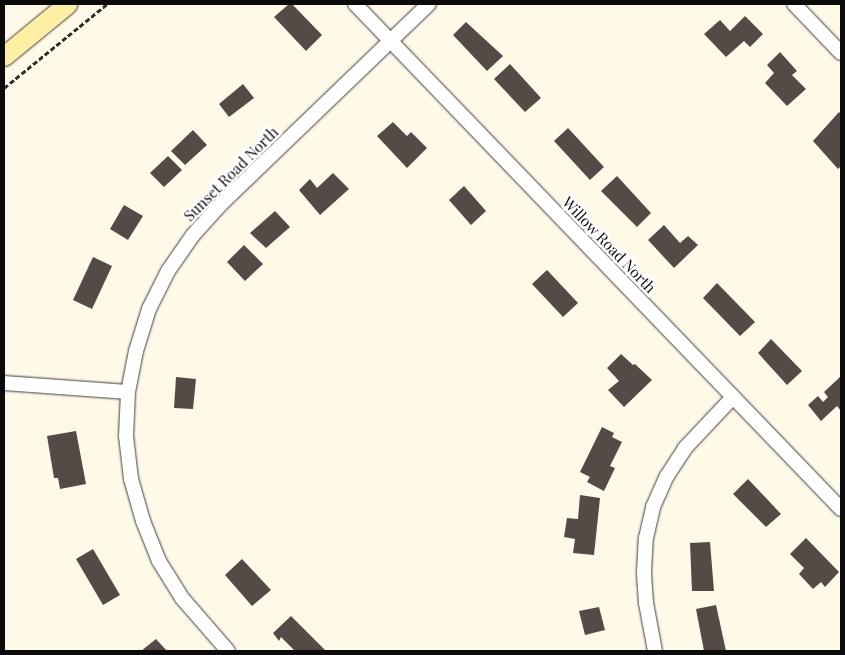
<!DOCTYPE html>
<style>
body{margin:0}
#map{position:relative;width:845px;height:655px;overflow:hidden;background:#fff9e8;font-family:"Playfair Display",serif}
div>[style]{position:absolute}
.building>*{inset:0;background:#544b47}
.path>*{height:2.5px;margin-top:-1.25px;transform-origin:0;background:repeating-linear-gradient(90deg,#2d2d2d 0 5px,transparent 0 7.5px)}
.roads{filter:drop-shadow(0 0 1px #3e3e3e) drop-shadow(0 0 1px #3e3e3e)}
.minor>*{height:14px;margin:-7px;padding:0 7px;transform-origin:7px;border-radius:7px;background:#fff}
.secondary>*{height:19px;margin:-9.5px;padding:0 9.5px;transform-origin:9.5px;border-radius:9.5px;background:#ffefa3}
span{translate:-50% -50%;white-space:nowrap;text-align:center;line-height:1.15;-webkit-text-stroke:5px #fff;paint-order:stroke}
.street-label{font-size:15px;color:#0b0b0b}
.frame{position:absolute;inset:0;border:5px solid #0b0b0b;pointer-events:none}
</style>
<div id="map">
<div class="building">
<i style="clip-path:polygon(289px 4px,292px 4px,322px 35px,306px 51px,274px 17px)"></i>
<i style="clip-path:polygon(745px 16px,763px 34px,750px 47px,744px 41px,726px 57px,704px 34px,720px 20px,730px 31px)"></i>
<i style="clip-path:polygon(466px 22px,503px 56px,487px 71px,453px 35px)"></i>
<i style="clip-path:polygon(780px 52px,797px 71px,792px 75px,806px 89px,787px 106px,765px 83px,774px 73px,767px 65px)"></i>
<i style="clip-path:polygon(510px 64px,541px 98px,525px 112px,494px 79px)"></i>
<i style="clip-path:polygon(243px 84px,254px 98px,229px 117px,219px 104px)"></i>
<i style="clip-path:polygon(839px 112px,841px 114px,841px 166px,838px 169px,813px 141px)"></i>
<i style="clip-path:polygon(393px 122px,407px 136px,411px 132px,427px 148px,407px 168px,377px 136px)"></i>
<i style="clip-path:polygon(568px 128px,604px 167px,590px 180px,554px 141px)"></i>
<i style="clip-path:polygon(193px 130px,207px 145px,185px 165px,171px 151px)"></i>
<i style="clip-path:polygon(168px 156px,182px 170px,164px 187px,150px 173px)"></i>
<i style="clip-path:polygon(333px 173px,349px 189px,320px 215px,299px 190px,310px 179px,317px 188px)"></i>
<i style="clip-path:polygon(617px 176px,651px 213px,637px 227px,601px 191px)"></i>
<i style="clip-path:polygon(464px 186px,486px 211px,471px 225px,449px 200px)"></i>
<i style="clip-path:polygon(124px 205px,143px 216px,128px 240px,110px 229px)"></i>
<i style="clip-path:polygon(275px 211px,290px 227px,266px 248px,250px 233px)"></i>
<i style="clip-path:polygon(664px 225px,680px 243px,688px 236px,698px 245px,674px 268px,648px 240px)"></i>
<i style="clip-path:polygon(244px 245px,263px 264px,245px 281px,227px 262px)"></i>
<i style="clip-path:polygon(93px 257px,112px 266px,92px 309px,73px 300px)"></i>
<i style="clip-path:polygon(547px 270px,578px 303px,563px 317px,532px 284px)"></i>
<i style="clip-path:polygon(717px 283px,755px 322px,740px 336px,703px 298px)"></i>
<i style="clip-path:polygon(771px 339px,802px 371px,787px 385px,758px 353px)"></i>
<i style="clip-path:polygon(621px 354px,633px 365px,635px 364px,652px 380px,624px 407px,608px 390px,619px 381px,607px 368px)"></i>
<i style="clip-path:polygon(176px 377px,196px 379px,193px 409px,174px 408px)"></i>
<i style="clip-path:polygon(840px 377px,841px 411px,837px 406px,821px 421px,808px 405px,818px 396px,823px 402px,828px 397px,824px 392px)"></i>
<i style="clip-path:polygon(602px 427px,614px 433px,612px 437px,622px 442px,610px 466px,615px 468px,604px 491px,587px 482px,590px 477px,580px 472px)"></i>
<i style="clip-path:polygon(76px 431px,86px 484px,60px 489px,58px 478px,54px 478px,47px 436px)"></i>
<i style="clip-path:polygon(748px 479px,781px 514px,766px 527px,733px 494px)"></i>
<i style="clip-path:polygon(580px 495px,600px 498px,594px 555px,573px 553px,575px 539px,564px 537px,567px 518px,578px 519px)"></i>
<i style="clip-path:polygon(806px 538px,839px 572px,825px 587px,821px 582px,813px 589px,799px 574px,804px 568px,790px 554px)"></i>
<i style="clip-path:polygon(710px 542px,714px 591px,692px 591px,690px 543px)"></i>
<i style="clip-path:polygon(93px 549px,120px 595px,103px 605px,76px 559px)"></i>
<i style="clip-path:polygon(242px 559px,271px 590px,252px 606px,225px 575px)"></i>
<i style="clip-path:polygon(716px 605px,726px 651px,704px 651px,696px 609px)"></i>
<i style="clip-path:polygon(599px 607px,605px 630px,585px 635px,579px 611px)"></i>
<i style="clip-path:polygon(291px 616px,326px 651px,295px 651px,281px 637px,279px 641px,273px 633px)"></i>
<i style="clip-path:polygon(156px 639px,167px 651px,141px 651px)"></i>
</div>
<div class="path">
<i style="left:4px;top:88px;width:133px;rotate:-39.2deg"></i>
</div>
<div class="roads">
<div class="minor">
<i style="left:355px;top:4px;width:701px;rotate:46.1deg"></i>
<i style="left:794px;top:4px;width:68px;rotate:46.2deg"></i>
<i style="left:4px;top:383px;width:124px;rotate:4.2deg"></i>
<i style="left:228px;top:651px;width:70px;rotate:-131deg"></i>
<i style="left:182px;top:598px;width:44px;rotate:-121.9deg"></i>
<i style="left:159px;top:561px;width:43px;rotate:-111.8deg"></i>
<i style="left:143px;top:521px;width:44px;rotate:-105.9deg"></i>
<i style="left:131px;top:479px;width:43px;rotate:-96.6deg"></i>
<i style="left:126px;top:436px;width:44px;rotate:-87.4deg"></i>
<i style="left:128px;top:392px;width:42px;rotate:-79deg"></i>
<i style="left:136px;top:351px;width:44px;rotate:-72.8deg"></i>
<i style="left:149px;top:309px;width:42px;rotate:-63.4deg"></i>
<i style="left:168px;top:271px;width:44px;rotate:-55.2deg"></i>
<i style="left:193px;top:235px;width:43px;rotate:-47.8deg"></i>
<i style="left:222px;top:203px;width:287px;rotate:-43.9deg"></i>
<i style="left:655px;top:651px;width:49px;rotate:-100.6deg"></i>
<i style="left:646px;top:603px;width:31px;rotate:-94deg"></i>
<i style="left:644px;top:572px;width:34px;rotate:-87deg"></i>
<i style="left:646px;top:538px;width:32px;rotate:-77deg"></i>
<i style="left:653px;top:507px;width:34px;rotate:-66deg"></i>
<i style="left:667px;top:476px;width:33px;rotate:-57deg"></i>
<i style="left:685px;top:448px;width:70px;rotate:-46.7deg"></i>
</div>
<div class="secondary">
<i style="left:4px;top:56px;width:82px;rotate:-39.5deg"></i>
</div>
</div>
<div class="street-label">
<span style="left:231px;top:174px;rotate:-45deg">Sunset Road North</span>
<span style="left:609px;top:245px;rotate:46deg">Willow Road North</span>
</div>
<div class="frame"></div>
</div>
